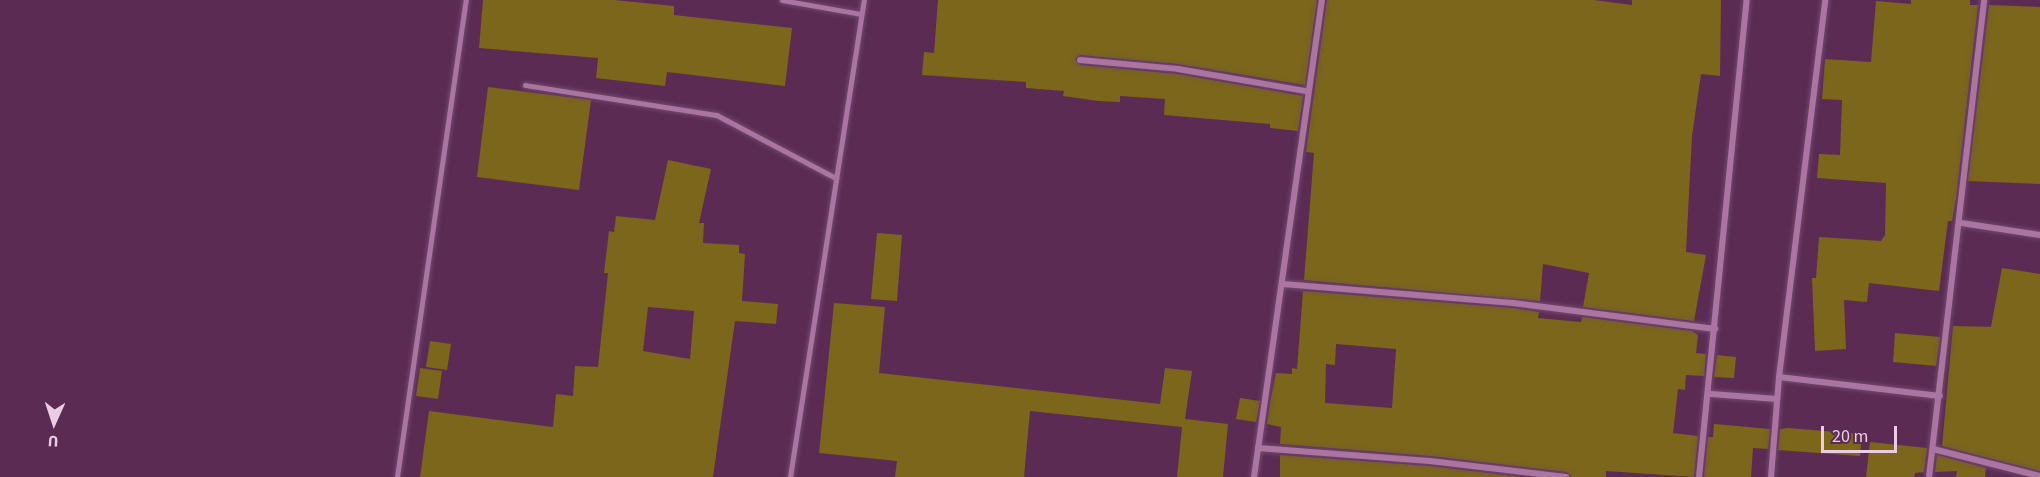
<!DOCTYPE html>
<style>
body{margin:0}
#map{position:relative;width:2040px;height:477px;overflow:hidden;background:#5b2b54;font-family:"Source Sans 3",sans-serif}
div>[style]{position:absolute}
.building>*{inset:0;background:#7b661b}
.roads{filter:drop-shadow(0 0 2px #72496c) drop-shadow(0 0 2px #72496c)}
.service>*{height:4.5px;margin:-2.25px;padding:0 2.25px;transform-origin:2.25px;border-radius:2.25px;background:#aa75a1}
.minor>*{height:6px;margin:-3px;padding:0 3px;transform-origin:3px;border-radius:3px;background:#aa75a1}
span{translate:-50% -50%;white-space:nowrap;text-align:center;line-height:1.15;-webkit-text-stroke:4.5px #5b2b54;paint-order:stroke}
.north{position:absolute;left:24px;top:393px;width:60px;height:60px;-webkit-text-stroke:4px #5b2b54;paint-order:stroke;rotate:183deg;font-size:16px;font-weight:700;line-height:24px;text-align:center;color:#eacde4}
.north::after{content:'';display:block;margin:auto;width:21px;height:27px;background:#eacde4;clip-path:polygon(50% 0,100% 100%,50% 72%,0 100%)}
.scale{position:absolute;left:1821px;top:426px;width:76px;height:27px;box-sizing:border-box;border:3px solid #eacde4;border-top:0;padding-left:8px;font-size:18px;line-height:21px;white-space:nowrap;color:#eacde4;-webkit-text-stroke:4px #5b2b54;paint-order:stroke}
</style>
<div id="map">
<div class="building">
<i style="clip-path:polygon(483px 0,614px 0,674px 6px,674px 15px,792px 28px,785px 86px,667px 72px,665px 86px,596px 78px,598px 58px,479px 48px)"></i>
<i style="clip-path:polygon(938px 0,1317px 0,1305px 85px,1178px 64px,1080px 55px,1075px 59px,1080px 65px,1177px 74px,1303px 96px,1298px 131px,1270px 128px,1270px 124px,1164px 115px,1165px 99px,1120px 96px,1120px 102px,1098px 101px,1063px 96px,1064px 91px,1026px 88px,1026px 82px,922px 75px,924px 52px,934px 53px)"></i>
<i style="clip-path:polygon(1327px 0,1594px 0,1632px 5px,1632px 0,1721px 0,1720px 76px,1701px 74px,1692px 136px,1686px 252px,1706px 255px,1694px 321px,1583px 307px,1589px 273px,1543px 264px,1540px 301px,1304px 280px,1314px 153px,1306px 152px)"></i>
<i style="clip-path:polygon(1911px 0,1970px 0,1970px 5px,1978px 5px,1956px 199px,1952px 221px,1948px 221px,1939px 291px,1869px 283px,1867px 302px,1844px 300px,1846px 349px,1815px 351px,1812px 278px,1816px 278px,1819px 237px,1881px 241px,1885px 235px,1886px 183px,1817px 178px,1819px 154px,1840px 155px,1842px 100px,1822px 99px,1825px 59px,1871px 62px,1876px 1px,1911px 4px)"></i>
<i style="clip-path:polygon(1989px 5px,2040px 7px,2040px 184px,1968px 181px)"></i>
<i style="clip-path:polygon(488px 87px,591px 100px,579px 190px,477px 177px)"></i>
<i style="clip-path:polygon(evenodd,668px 160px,711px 169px,699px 223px,704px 223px,703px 243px,739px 245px,739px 253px,745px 254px,742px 301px,778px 304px,776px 324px,735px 321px,713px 477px,420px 477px,429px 411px,553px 427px,556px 394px,573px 396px,575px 366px,598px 367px,608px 273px,604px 273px,609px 231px,614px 232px,616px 216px,655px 220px,668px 160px,648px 307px,694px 311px,690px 359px,643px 351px,648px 307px)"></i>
<i style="clip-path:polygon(877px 233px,902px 235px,897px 301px,871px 299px)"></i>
<i style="clip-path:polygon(2002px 268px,2040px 274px,2040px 471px,1942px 446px,1953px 326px,1991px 327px)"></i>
<i style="clip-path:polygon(evenodd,1303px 291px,1512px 308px,1539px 312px,1538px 318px,1581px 322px,1582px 317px,1692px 331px,1698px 335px,1696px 353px,1706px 354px,1704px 376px,1686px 375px,1685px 390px,1678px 389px,1673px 433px,1698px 436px,1694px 477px,1606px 471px,1606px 477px,1571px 477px,1567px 472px,1431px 456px,1280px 444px,1281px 427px,1267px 424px,1270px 403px,1276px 373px,1292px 374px,1292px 368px,1297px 369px,1303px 291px,1336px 344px,1396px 349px,1392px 408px,1325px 403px,1326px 364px,1335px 365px,1336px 344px)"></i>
<i style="clip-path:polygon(834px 303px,885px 307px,879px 373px,1160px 404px,1165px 368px,1192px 371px,1185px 419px,1228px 424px,1223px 477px,1177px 477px,1182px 427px,1030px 411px,1024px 477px,895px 477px,897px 461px,819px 453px)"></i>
<i style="clip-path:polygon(1895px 333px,1940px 337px,1936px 366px,1893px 362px)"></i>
<i style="clip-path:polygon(430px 341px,451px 344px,447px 370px,426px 367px)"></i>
<i style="clip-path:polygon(1717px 355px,1736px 357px,1734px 378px,1714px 377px)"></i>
<i style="clip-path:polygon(420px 368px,442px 371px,438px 399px,416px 396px)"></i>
<i style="clip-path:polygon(1240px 398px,1260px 401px,1256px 422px,1236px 419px)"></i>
<i style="clip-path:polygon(1714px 424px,1770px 429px,1768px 449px,1753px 448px,1751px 477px,1704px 477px,1708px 437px,1713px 437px)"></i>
<i style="clip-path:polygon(1788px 428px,1862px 434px,1860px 456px,1778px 450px,1780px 429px)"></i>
<i style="clip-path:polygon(1870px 442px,1927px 448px,1924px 472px,1915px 473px,1914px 477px,1866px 477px)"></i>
<i style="clip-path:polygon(1280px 455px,1430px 466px,1521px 477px,1280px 477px)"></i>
<i style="clip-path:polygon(1937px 455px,1986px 468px,1985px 477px,1956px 477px,1957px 471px,1935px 472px)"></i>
</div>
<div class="roads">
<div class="service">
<i style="left:782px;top:0;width:80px;rotate:10deg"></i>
<i style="left:525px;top:85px;width:194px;rotate:8.9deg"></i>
<i style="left:717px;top:115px;width:135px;rotate:27.9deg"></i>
<i style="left:397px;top:477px;width:482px;rotate:-81.8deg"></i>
<i style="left:790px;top:477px;width:483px;rotate:-81.2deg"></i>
</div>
<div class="minor">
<i style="left:1080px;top:60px;width:98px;rotate:5.2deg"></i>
<i style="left:1178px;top:69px;width:130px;rotate:9.8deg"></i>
<i style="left:1961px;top:223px;width:80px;rotate:8.6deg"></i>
<i style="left:1283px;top:284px;width:231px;rotate:4.7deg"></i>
<i style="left:1513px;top:303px;width:204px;rotate:7.3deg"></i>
<i style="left:1779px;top:377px;width:162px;rotate:6.7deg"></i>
<i style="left:1711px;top:394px;width:66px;rotate:4.3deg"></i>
<i style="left:1258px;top:448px;width:172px;rotate:4.3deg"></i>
<i style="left:1430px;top:461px;width:137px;rotate:6.7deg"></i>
<i style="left:1933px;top:449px;width:110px;rotate:14.2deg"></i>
<i style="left:1254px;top:477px;width:482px;rotate:-81.9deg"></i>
<i style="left:1699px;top:477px;width:479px;rotate:-84.3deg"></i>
<i style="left:1771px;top:477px;width:100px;rotate:-85.4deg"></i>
<i style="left:1779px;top:377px;width:380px;rotate:-83deg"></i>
<i style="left:1929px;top:477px;width:480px;rotate:-83.4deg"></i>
</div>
</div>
<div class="north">U</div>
<div class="scale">20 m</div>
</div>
